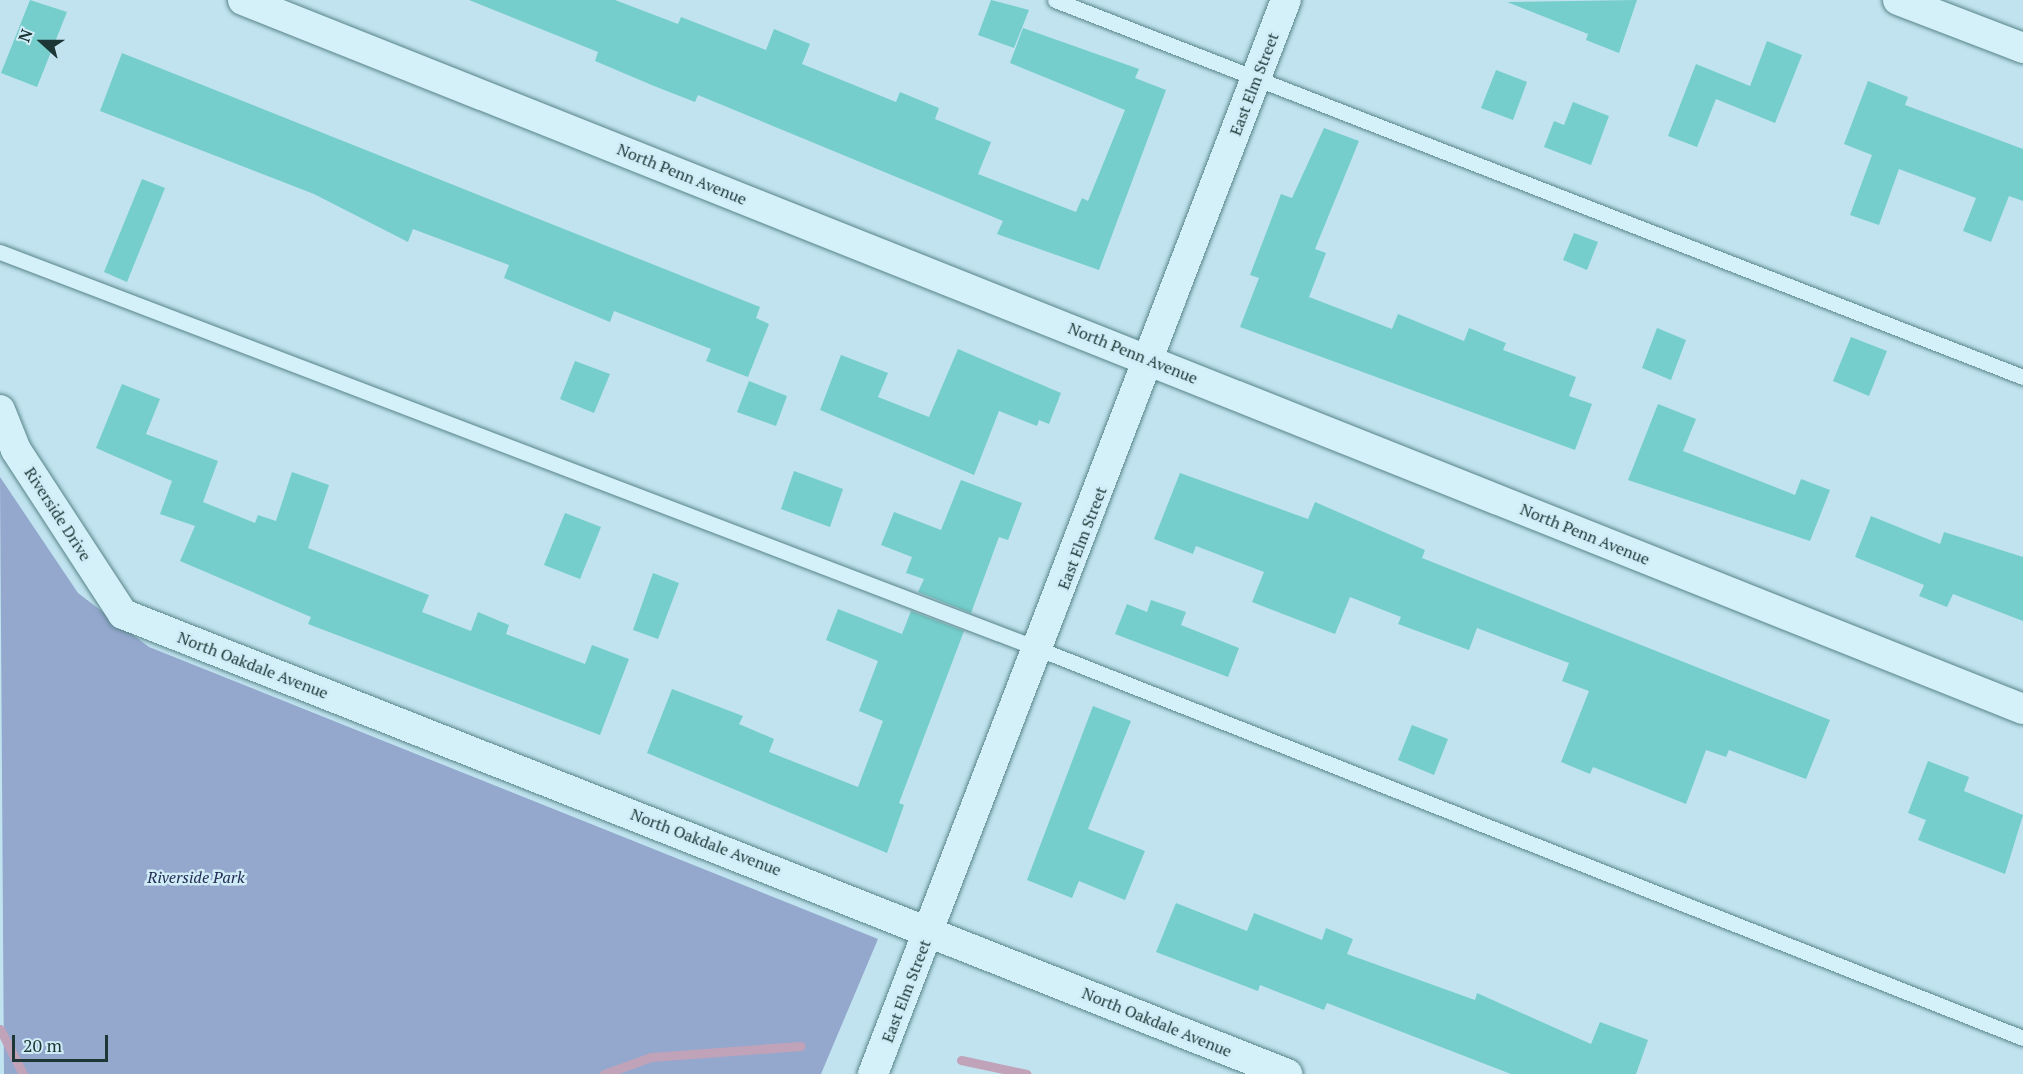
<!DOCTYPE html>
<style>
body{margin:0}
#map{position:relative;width:2023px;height:1074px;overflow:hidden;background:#c0e3ef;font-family:"PT Serif",serif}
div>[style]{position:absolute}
.green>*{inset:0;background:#94a7cd}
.stream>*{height:9px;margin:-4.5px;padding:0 4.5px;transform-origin:4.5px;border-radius:4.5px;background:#c1a3b9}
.building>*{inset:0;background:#75cecb}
.roads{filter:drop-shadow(0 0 2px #588488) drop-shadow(0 0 2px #588488)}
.service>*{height:15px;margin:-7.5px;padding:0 7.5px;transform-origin:7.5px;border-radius:7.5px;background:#d4f0f9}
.minor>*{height:30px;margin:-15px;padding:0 15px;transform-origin:15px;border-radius:15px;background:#d4f0f9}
span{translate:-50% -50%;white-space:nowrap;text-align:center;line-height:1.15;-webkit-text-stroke:5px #d0ecf6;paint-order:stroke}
.street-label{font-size:16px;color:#1d3737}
.park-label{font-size:16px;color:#232d54;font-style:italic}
.north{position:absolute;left:12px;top:12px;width:60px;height:60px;-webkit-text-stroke:4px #d0ecf6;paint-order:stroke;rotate:291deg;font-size:16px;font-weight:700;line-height:24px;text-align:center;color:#1d3737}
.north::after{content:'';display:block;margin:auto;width:21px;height:27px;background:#1d3737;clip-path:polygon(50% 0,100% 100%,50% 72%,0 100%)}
.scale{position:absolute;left:12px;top:1035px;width:96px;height:27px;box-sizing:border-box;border:3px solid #1d3737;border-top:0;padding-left:8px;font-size:18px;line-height:21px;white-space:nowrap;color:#1d3737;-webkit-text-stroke:4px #d0ecf6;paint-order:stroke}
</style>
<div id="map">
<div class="green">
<i style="clip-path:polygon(0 477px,78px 593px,149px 647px,878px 939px,821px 1074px,4px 1074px)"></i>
</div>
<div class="stream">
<i style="left:0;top:1029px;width:51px;rotate:62.9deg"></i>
<i style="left:961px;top:1060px;width:67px;rotate:12deg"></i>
<i style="left:604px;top:1074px;width:50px;rotate:-19.9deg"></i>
<i style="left:651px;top:1057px;width:150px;rotate:-4.2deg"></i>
</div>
<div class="building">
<i style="clip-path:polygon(30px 0,67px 12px,37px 87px,1px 73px)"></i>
<i style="clip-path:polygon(469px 0,615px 0,678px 24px,681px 17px,766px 50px,774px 29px,810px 44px,802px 64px,896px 102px,900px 92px,939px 108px,935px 119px,991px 142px,978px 174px,1076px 212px,1082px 198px,1088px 201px,1125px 110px,1010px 63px,1023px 28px,1139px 69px,1135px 78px,1166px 90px,1099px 270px,997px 234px,1003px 221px,698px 95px,695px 102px,654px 86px,595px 61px,598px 52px)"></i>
<i style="clip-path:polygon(991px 0,1029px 10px,1014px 48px,978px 35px)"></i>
<i style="clip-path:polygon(1637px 0,1619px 53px,1586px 40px,1588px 34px,1507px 2px)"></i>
<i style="clip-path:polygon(1767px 41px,1802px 55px,1775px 123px,1716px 99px,1697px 147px,1668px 136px,1696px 64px,1750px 86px)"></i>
<i style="clip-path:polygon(122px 53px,760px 307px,756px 318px,769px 324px,748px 377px,706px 361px,711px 349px,614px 311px,610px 322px,504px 278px,509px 265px,413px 229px,408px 242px,314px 194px,100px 111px)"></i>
<i style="clip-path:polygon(1496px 70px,1527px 82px,1513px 120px,1481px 108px)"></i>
<i style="clip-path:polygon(1868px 81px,1908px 97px,1905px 105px,2023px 149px,2023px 201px,2009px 196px,1991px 242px,1963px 231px,1976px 198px,1899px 169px,1879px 225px,1850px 215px,1872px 155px,1844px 144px)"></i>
<i style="clip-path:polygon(1573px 102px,1609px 116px,1591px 165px,1544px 147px,1554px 121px,1564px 125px)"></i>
<i style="clip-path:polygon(1324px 128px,1359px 141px,1315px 249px,1326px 253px,1309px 297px,1392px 329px,1398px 314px,1464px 341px,1469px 328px,1506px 343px,1503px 350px,1576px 377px,1569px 396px,1592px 404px,1575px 450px,1240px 327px,1259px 278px,1250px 275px,1281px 194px,1292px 198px)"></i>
<i style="clip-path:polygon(142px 179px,165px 188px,127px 282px,104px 272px)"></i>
<i style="clip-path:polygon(1574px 233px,1598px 242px,1587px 270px,1563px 260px)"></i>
<i style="clip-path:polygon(1657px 328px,1686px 340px,1671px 380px,1642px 368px)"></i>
<i style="clip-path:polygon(1851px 337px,1887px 351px,1869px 396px,1833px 381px)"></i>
<i style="clip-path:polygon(958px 349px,1061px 393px,1049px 424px,1039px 420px,1037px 426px,999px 411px,974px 475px,820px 410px,841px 355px,888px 373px,878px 397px,929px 417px)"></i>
<i style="clip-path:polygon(575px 361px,610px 374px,594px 413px,560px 399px)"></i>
<i style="clip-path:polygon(749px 381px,787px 396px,776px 426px,737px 412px)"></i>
<i style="clip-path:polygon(122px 384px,160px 399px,146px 434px,218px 461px,203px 502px,255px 523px,258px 515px,276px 521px,292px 472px,329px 485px,308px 548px,429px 595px,422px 612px,471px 631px,478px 612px,509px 625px,506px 634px,585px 664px,592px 645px,629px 659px,600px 735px,308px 624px,311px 617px,180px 561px,195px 526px,160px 514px,172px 481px,96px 448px)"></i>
<i style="clip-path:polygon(1658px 404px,1696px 419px,1683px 451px,1795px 495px,1801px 479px,1830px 490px,1810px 541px,1628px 480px)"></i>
<i style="clip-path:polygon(794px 471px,843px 489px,830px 527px,781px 509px)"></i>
<i style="clip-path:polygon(1180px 473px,1308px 519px,1315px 502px,1425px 550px,1422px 558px,1830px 720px,1806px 779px,1729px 750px,1726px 757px,1706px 750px,1686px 804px,1593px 767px,1590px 774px,1561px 762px,1589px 691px,1562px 681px,1569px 663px,1477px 628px,1469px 650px,1398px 624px,1401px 617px,1350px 597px,1335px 634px,1252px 602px,1264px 572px,1196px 546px,1193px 554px,1154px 539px)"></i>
<i style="clip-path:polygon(961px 480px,1022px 503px,1008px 540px,999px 537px,971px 613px,918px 592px,924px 579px,906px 573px,912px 557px,881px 545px,894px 512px,941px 530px)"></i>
<i style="clip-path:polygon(565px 513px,601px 527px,580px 579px,544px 565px)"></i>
<i style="clip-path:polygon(1871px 516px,1940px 544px,1944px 532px,2023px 557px,2023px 621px,1953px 594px,1947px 607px,1919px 596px,1924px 585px,1855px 557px)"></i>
<i style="clip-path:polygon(653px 573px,679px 583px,658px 639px,633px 630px)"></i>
<i style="clip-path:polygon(1151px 600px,1186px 612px,1181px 625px,1239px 648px,1228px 677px,1115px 634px,1127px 604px,1147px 612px)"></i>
<i style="clip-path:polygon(838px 609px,902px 634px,911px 611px,964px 631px,899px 803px,904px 805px,887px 853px,647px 753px,672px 689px,743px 716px,739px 724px,774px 739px,769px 752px,858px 787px,883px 721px,859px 711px,878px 661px,826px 640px)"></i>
<i style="clip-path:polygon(1093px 706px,1131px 721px,1088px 829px,1145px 851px,1125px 900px,1079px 881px,1072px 898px,1027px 880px)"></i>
<i style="clip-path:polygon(1412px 725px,1448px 739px,1434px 775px,1398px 760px)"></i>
<i style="clip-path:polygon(1928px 761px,1969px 777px,1964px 791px,2023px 815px,2005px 874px,1918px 840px,1926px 820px,1908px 813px)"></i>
<i style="clip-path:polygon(1176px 903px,1247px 931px,1254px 913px,1322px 940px,1326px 928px,1353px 939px,1347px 954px,1475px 1000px,1477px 993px,1591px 1044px,1600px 1022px,1648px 1040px,1636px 1074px,1511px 1074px,1327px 1003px,1324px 1010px,1260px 985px,1258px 991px,1156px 952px)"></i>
</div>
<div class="roads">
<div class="service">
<i style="left:1055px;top:0;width:1039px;rotate:21.28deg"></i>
<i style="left:0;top:252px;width:1112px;rotate:20.91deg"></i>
<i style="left:1039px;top:649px;width:1058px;rotate:21.57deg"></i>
</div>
<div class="minor">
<i style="left:243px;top:0;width:1916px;rotate:21.72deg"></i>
<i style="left:1898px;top:0;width:134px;rotate:21deg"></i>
<i style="left:0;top:410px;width:43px;rotate:68.2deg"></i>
<i style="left:16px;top:450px;width:196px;rotate:56.9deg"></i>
<i style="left:123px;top:614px;width:1252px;rotate:21.56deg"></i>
<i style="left:873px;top:1074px;width:1151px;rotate:-68.97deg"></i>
</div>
</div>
<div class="street-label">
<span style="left:1254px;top:84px;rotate:-69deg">East Elm Street</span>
<span style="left:682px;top:174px;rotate:22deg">North Penn Avenue</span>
<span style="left:1133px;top:353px;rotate:22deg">North Penn Avenue</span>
<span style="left:58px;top:514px;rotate:57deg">Riverside Drive</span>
<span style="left:1585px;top:534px;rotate:22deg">North Penn Avenue</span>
<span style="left:1082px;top:538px;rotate:-69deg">East Elm Street</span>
<span style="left:253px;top:665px;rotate:21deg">North Oakdale Avenue</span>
<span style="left:706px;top:842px;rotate:21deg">North Oakdale Avenue</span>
<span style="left:906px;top:991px;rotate:-69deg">East Elm Street</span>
<span style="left:1157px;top:1022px;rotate:22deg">North Oakdale Avenue</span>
</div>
<div class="park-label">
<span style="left:196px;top:877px">Riverside Park</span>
</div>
<div class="north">N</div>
<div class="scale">20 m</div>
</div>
